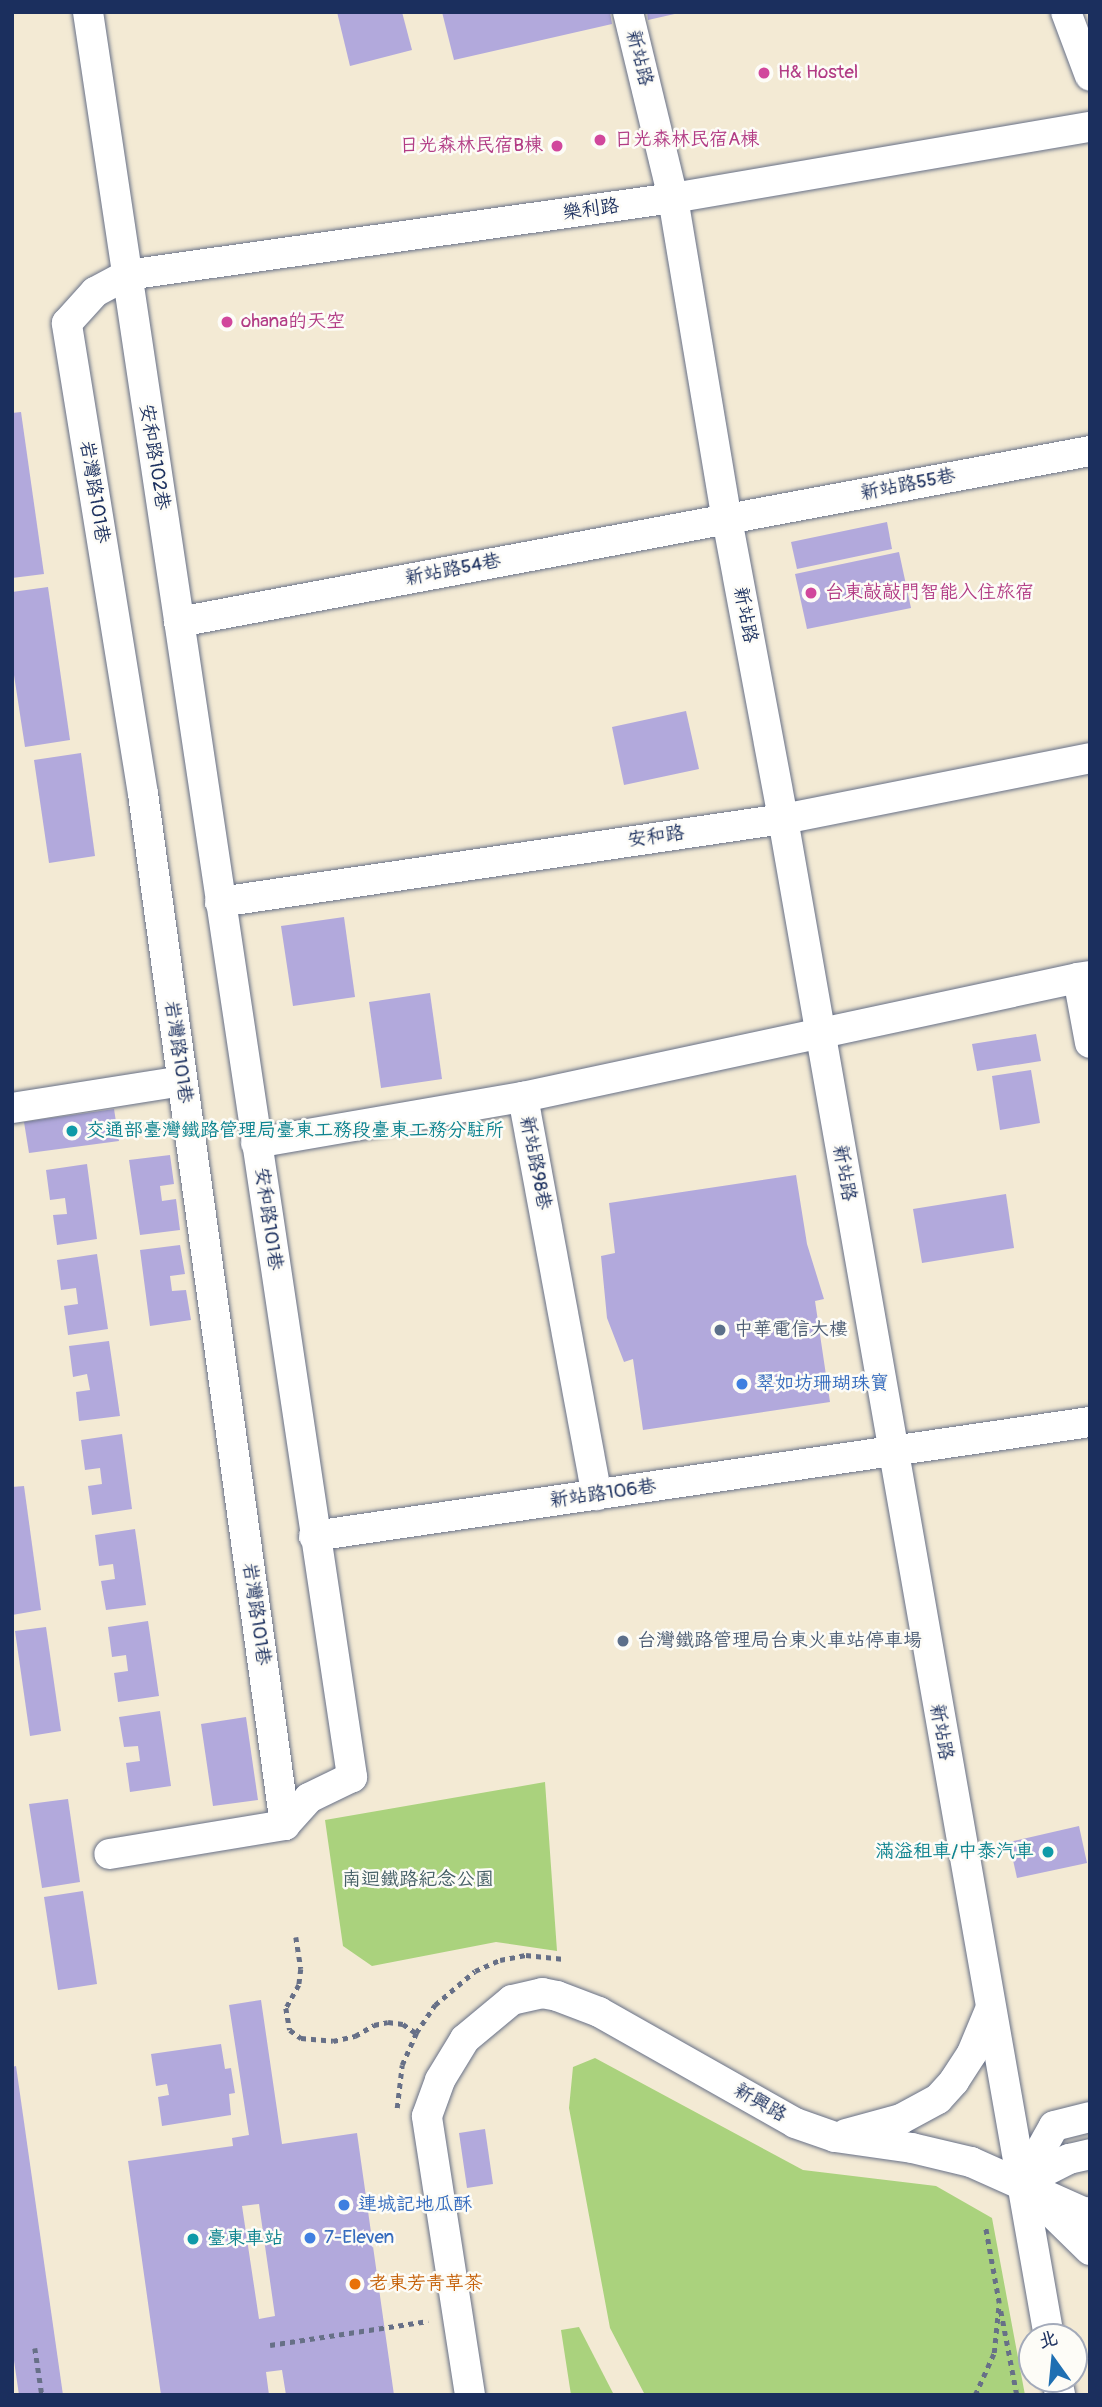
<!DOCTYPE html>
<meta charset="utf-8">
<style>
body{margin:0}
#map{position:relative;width:1102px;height:2407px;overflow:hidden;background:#f3ead4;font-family:Pangolin,"LXGW WenKai TC",sans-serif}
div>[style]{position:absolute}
.green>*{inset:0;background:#aad27d}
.building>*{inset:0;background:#b2a9dc}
.path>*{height:4.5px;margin-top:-2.25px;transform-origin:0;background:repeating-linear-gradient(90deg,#677087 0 5px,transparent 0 10px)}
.roads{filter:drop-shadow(0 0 2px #677087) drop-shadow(0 0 2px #677087)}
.minor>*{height:30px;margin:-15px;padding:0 15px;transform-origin:15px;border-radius:15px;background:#fff}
.dots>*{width:19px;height:19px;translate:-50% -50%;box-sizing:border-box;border:4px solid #fdfcf7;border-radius:50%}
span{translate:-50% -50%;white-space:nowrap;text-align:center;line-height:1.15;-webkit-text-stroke:5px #fdfcf7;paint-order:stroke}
.street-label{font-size:19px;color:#1b2f5e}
.hotel-label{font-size:19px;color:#b23c85}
.left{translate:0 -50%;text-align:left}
.right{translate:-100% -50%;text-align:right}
.culture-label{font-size:19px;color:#0d838f}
.service-label{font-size:19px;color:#4e5e75}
.shop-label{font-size:19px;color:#366cbe}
.park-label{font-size:19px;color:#466067}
.food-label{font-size:19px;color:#c56008}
.frame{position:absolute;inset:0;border:14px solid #1b2f5e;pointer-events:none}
.north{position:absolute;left:1018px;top:2323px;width:70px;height:70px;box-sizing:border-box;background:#fdfcf7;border:2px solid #a3aaba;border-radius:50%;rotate:345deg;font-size:19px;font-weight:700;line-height:28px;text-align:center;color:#1b2f5e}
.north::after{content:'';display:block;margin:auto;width:24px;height:32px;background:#1f6fb2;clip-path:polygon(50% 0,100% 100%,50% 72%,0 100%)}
</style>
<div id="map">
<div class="green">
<i style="clip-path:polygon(545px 1782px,557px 1951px,496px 1942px,372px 1966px,343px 1946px,325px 1820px)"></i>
<i style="clip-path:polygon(595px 2058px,803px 2170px,936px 2186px,992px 2218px,1025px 2395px,645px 2395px,610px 2328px,569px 2108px,573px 2067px)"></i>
<i style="clip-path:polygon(579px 2327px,614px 2395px,571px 2395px,561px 2330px)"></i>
</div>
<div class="building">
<i style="clip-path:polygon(337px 12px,402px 12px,412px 50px,350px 66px)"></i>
<i style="clip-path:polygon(442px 12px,610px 12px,612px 24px,454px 60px)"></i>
<i style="clip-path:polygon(647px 12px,679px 12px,679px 13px,648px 20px)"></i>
<i style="clip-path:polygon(21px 412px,44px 574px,12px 578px,12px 413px)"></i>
<i style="clip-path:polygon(887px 522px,892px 549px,797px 569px,791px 542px)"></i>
<i style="clip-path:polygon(899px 552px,911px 608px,807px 629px,795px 574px)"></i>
<i style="clip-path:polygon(48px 587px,70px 740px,25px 747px,12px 662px,12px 592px)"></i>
<i style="clip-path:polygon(686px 711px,699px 769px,624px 785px,612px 727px)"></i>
<i style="clip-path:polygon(81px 753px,95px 856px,49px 863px,34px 760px)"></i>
<i style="clip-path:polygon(344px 917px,355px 997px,293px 1006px,281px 926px)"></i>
<i style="clip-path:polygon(430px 993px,442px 1079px,381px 1088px,369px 1002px)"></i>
<i style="clip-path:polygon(1036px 1034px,1041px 1061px,977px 1071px,972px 1044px)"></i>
<i style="clip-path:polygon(1031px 1070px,1040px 1123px,1000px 1130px,992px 1076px)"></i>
<i style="clip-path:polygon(114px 1109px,119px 1141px,29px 1153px,24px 1122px)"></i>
<i style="clip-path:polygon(170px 1155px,174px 1184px,160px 1186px,162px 1201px,176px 1199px,180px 1230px,140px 1235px,129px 1160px)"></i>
<i style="clip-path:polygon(87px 1164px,97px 1239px,57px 1245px,53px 1215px,67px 1214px,65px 1198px,50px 1200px,46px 1170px)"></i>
<i style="clip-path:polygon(796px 1175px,807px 1244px,824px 1299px,815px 1301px,830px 1402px,643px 1430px,633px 1359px,624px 1362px,607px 1318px,601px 1256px,615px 1253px,609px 1203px)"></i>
<i style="clip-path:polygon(1006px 1194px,1014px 1248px,922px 1263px,913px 1209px)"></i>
<i style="clip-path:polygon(180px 1245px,185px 1274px,170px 1276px,172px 1291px,186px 1290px,191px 1320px,150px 1326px,140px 1250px)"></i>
<i style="clip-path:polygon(97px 1254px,108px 1329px,68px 1335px,64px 1306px,78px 1304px,76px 1288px,61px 1290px,57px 1260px)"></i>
<i style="clip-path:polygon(109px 1341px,120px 1416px,79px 1421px,76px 1392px,90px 1390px,87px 1374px,73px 1377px,69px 1346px)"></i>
<i style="clip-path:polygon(122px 1434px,132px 1509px,92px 1515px,88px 1486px,102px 1484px,100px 1468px,85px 1470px,81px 1440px)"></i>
<i style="clip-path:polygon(24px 1486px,41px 1610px,12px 1615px,12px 1487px)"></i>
<i style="clip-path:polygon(135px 1529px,146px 1605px,106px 1610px,101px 1581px,115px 1579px,113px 1564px,99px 1566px,95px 1535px)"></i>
<i style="clip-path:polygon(148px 1621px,159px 1696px,118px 1702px,114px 1673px,128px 1671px,126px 1655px,112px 1657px,108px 1627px)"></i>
<i style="clip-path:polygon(46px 1627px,61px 1731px,30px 1736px,15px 1631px)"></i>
<i style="clip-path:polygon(160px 1711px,171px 1786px,130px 1792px,126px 1763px,140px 1761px,138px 1746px,124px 1747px,119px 1717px)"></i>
<i style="clip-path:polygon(246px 1717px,258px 1800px,213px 1806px,201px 1724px)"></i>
<i style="clip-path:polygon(68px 1799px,80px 1882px,42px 1888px,29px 1804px)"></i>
<i style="clip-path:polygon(1079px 1826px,1087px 1863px,1017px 1878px,1009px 1842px)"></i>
<i style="clip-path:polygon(83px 1891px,97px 1984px,58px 1990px,44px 1897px)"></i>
<i style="clip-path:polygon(evenodd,261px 2000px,282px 2144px,357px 2133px,394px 2395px,286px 2395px,282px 2370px,266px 2372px,269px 2395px,161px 2395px,128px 2161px,233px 2146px,232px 2138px,249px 2135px,229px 2005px,261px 2000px,259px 2204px,275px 2316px,259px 2319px,242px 2206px,259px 2204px)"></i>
<i style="clip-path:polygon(221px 2044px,225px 2069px,231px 2068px,235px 2093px,229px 2094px,231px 2115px,162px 2126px,158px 2097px,169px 2095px,167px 2084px,156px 2086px,151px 2054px)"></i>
<i style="clip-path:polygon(16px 2066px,63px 2395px,19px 2395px,12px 2347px,12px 2067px)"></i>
<i style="clip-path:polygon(485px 2129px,493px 2184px,467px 2188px,459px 2133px)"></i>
</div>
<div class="path">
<i style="left:296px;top:1937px;width:32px;rotate:81deg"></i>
<i style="left:301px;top:1969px;width:16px;rotate:97deg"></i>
<i style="left:299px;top:1985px;width:26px;rotate:119deg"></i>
<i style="left:286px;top:2008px;width:22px;rotate:80deg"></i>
<i style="left:290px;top:2030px;width:14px;rotate:36deg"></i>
<i style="left:301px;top:2038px;width:32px;rotate:5deg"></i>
<i style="left:333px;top:2041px;width:23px;rotate:-13deg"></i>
<i style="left:355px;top:2036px;width:22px;rotate:-30deg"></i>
<i style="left:374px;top:2025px;width:14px;rotate:-12deg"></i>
<i style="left:388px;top:2022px;width:15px;rotate:8deg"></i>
<i style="left:403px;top:2024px;width:16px;rotate:35deg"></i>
<i style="left:397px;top:2108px;width:43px;rotate:-83.4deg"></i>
<i style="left:402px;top:2065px;width:35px;rotate:-66deg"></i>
<i style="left:416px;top:2033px;width:34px;rotate:-56deg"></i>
<i style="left:435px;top:2005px;width:52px;rotate:-40.4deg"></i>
<i style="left:475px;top:1971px;width:27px;rotate:-24deg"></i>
<i style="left:500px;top:1960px;width:26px;rotate:-11deg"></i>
<i style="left:526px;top:1955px;width:36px;rotate:6deg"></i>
<i style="left:1001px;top:2311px;width:86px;rotate:79.2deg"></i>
<i style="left:270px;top:2345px;width:160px;rotate:-8.6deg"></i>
<i style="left:35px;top:2348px;width:48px;rotate:81.5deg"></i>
<i style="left:975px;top:2395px;width:46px;rotate:-65.7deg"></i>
<i style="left:994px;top:2353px;width:50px;rotate:-84.3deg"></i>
<i style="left:999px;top:2303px;width:79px;rotate:-100.2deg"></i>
</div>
<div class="roads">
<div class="minor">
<i style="left:88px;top:12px;width:1785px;rotate:81.49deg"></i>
<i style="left:352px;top:1777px;width:48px;rotate:154deg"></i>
<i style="left:309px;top:1798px;width:36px;rotate:132deg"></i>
<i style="left:285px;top:1825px;width:178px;rotate:170.6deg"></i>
<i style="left:628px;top:12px;width:191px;rotate:76.4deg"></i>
<i style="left:673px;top:198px;width:326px;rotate:80.5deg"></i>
<i style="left:727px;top:519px;width:305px;rotate:79.4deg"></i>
<i style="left:783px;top:819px;width:1541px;rotate:80.06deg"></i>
<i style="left:1066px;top:12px;width:68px;rotate:69.4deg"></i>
<i style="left:179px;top:622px;width:927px;rotate:-10.63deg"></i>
<i style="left:220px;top:902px;width:569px;rotate:-8.39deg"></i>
<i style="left:783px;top:819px;width:313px;rotate:-11.2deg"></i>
<i style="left:1090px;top:976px;width:12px;rotate:171deg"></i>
<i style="left:1078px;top:978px;width:66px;rotate:79.5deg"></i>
<i style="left:523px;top:1097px;width:568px;rotate:-12.1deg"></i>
<i style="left:12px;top:1108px;width:172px;rotate:-9deg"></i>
<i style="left:256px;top:1143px;width:271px;rotate:-9.8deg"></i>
<i style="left:523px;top:1097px;width:405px;rotate:79.5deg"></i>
<i style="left:314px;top:1536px;width:784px;rotate:-8.36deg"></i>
<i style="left:285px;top:1825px;width:1041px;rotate:-97.84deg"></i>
<i style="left:143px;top:794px;width:477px;rotate:-99.2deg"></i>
<i style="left:67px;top:323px;width:42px;rotate:-47.9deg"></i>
<i style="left:95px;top:292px;width:36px;rotate:-28deg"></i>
<i style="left:127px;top:275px;width:551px;rotate:-8.03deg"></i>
<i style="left:673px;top:198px;width:423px;rotate:-9.7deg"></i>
<i style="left:846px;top:2134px;width:57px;rotate:-15.3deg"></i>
<i style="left:901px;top:2119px;width:42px;rotate:-28.4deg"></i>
<i style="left:938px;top:2099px;width:24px;rotate:-48deg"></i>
<i style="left:954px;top:2081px;width:33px;rotate:-57deg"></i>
<i style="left:972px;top:2053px;width:47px;rotate:-67.3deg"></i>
<i style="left:1022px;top:2183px;width:65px;rotate:-60.7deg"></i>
<i style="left:1054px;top:2126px;width:37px;rotate:-14deg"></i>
<i style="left:1022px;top:2183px;width:53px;rotate:-27.1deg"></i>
<i style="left:1069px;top:2159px;width:22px;rotate:-13deg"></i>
<i style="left:1040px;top:2201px;width:70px;rotate:44.4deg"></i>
<i style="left:1057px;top:2379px;width:16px;rotate:79deg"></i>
<i style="left:470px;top:2395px;width:282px;rotate:-98.8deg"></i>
<i style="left:427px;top:2116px;width:38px;rotate:-70deg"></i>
<i style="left:440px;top:2080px;width:48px;rotate:-58.6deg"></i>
<i style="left:465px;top:2039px;width:61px;rotate:-39.7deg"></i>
<i style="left:512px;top:2000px;width:31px;rotate:-13deg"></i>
<i style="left:542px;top:1993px;width:15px;rotate:11deg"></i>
<i style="left:557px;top:1996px;width:45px;rotate:20.9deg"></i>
<i style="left:599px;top:2012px;width:225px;rotate:29.5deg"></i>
<i style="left:795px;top:2123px;width:42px;rotate:19.3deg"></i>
<i style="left:835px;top:2137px;width:78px;rotate:8.1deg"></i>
<i style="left:912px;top:2148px;width:61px;rotate:13.3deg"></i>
<i style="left:971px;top:2162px;width:125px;rotate:24.1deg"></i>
<i style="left:1085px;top:2213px;width:5px;rotate:-11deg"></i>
</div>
</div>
<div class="dots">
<i style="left:764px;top:73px;background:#d1479c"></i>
<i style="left:600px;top:140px;background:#d1479c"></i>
<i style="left:557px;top:146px;background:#d1479c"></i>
<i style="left:227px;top:322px;background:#d1479c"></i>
<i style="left:811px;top:593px;background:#d1479c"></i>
<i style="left:72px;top:1131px;background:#0f9aa8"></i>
<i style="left:720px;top:1330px;background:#5c6f8a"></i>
<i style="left:742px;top:1384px;background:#3f7fe0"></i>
<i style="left:623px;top:1641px;background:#5c6f8a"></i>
<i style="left:1048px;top:1852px;background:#0f9aa8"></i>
<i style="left:344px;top:2205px;background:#3f7fe0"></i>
<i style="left:310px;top:2238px;background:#3f7fe0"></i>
<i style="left:193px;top:2239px;background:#0f9aa8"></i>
<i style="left:355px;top:2284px;background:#e8710a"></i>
</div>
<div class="street-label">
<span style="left:639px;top:58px;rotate:76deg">新站路</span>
<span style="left:591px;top:210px;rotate:-8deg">樂利路</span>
<span style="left:154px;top:457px;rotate:81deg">安和路102巷</span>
<span style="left:908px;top:485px;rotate:-11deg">新站路55巷</span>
<span style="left:94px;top:492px;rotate:81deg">岩灣路101巷</span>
<span style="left:453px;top:570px;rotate:-11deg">新站路54巷</span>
<span style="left:745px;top:615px;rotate:79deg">新站路</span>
<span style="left:656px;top:837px;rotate:-8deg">安和路</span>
<span style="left:178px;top:1052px;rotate:82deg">岩灣路101巷</span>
<span style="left:535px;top:1163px;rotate:79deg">新站路98巷</span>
<span style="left:844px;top:1173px;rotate:80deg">新站路</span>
<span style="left:268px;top:1219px;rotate:82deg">安和路101巷</span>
<span style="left:603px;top:1494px;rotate:-8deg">新站路106巷</span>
<span style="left:256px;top:1614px;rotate:82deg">岩灣路101巷</span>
<span style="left:941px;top:1732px;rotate:80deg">新站路</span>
<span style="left:760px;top:2103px;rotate:30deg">新興路</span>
</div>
<div class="hotel-label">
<span class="left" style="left:778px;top:73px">H&amp; Hostel</span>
<span class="left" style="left:614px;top:140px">日光森林民宿A棟</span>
<span class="right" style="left:543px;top:146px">日光森林民宿B棟</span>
<span class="left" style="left:241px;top:322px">ohana的天空</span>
<span class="left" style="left:825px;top:593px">台東敲敲門智能入住旅宿</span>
</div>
<div class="culture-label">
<span class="left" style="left:86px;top:1131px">交通部臺灣鐵路管理局臺東工務段臺東工務分駐所</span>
<span class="right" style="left:1034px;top:1852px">滿溢租車/中泰汽車</span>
<span class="left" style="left:207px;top:2239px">臺東車站</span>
</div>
<div class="service-label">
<span class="left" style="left:734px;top:1330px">中華電信大樓</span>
<span class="left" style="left:637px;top:1641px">台灣鐵路管理局台東火車站停車場</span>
</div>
<div class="shop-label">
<span class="left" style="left:756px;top:1384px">翠如坊珊瑚珠寶</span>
<span class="left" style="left:358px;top:2205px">連城記地瓜酥</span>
<span class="left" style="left:324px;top:2238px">7-Eleven</span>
</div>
<div class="park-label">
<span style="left:418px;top:1880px">南迴鐵路紀念公園</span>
</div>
<div class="food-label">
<span class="left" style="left:369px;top:2284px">老東芳青草茶</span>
</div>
<div class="frame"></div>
<div class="north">北</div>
</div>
